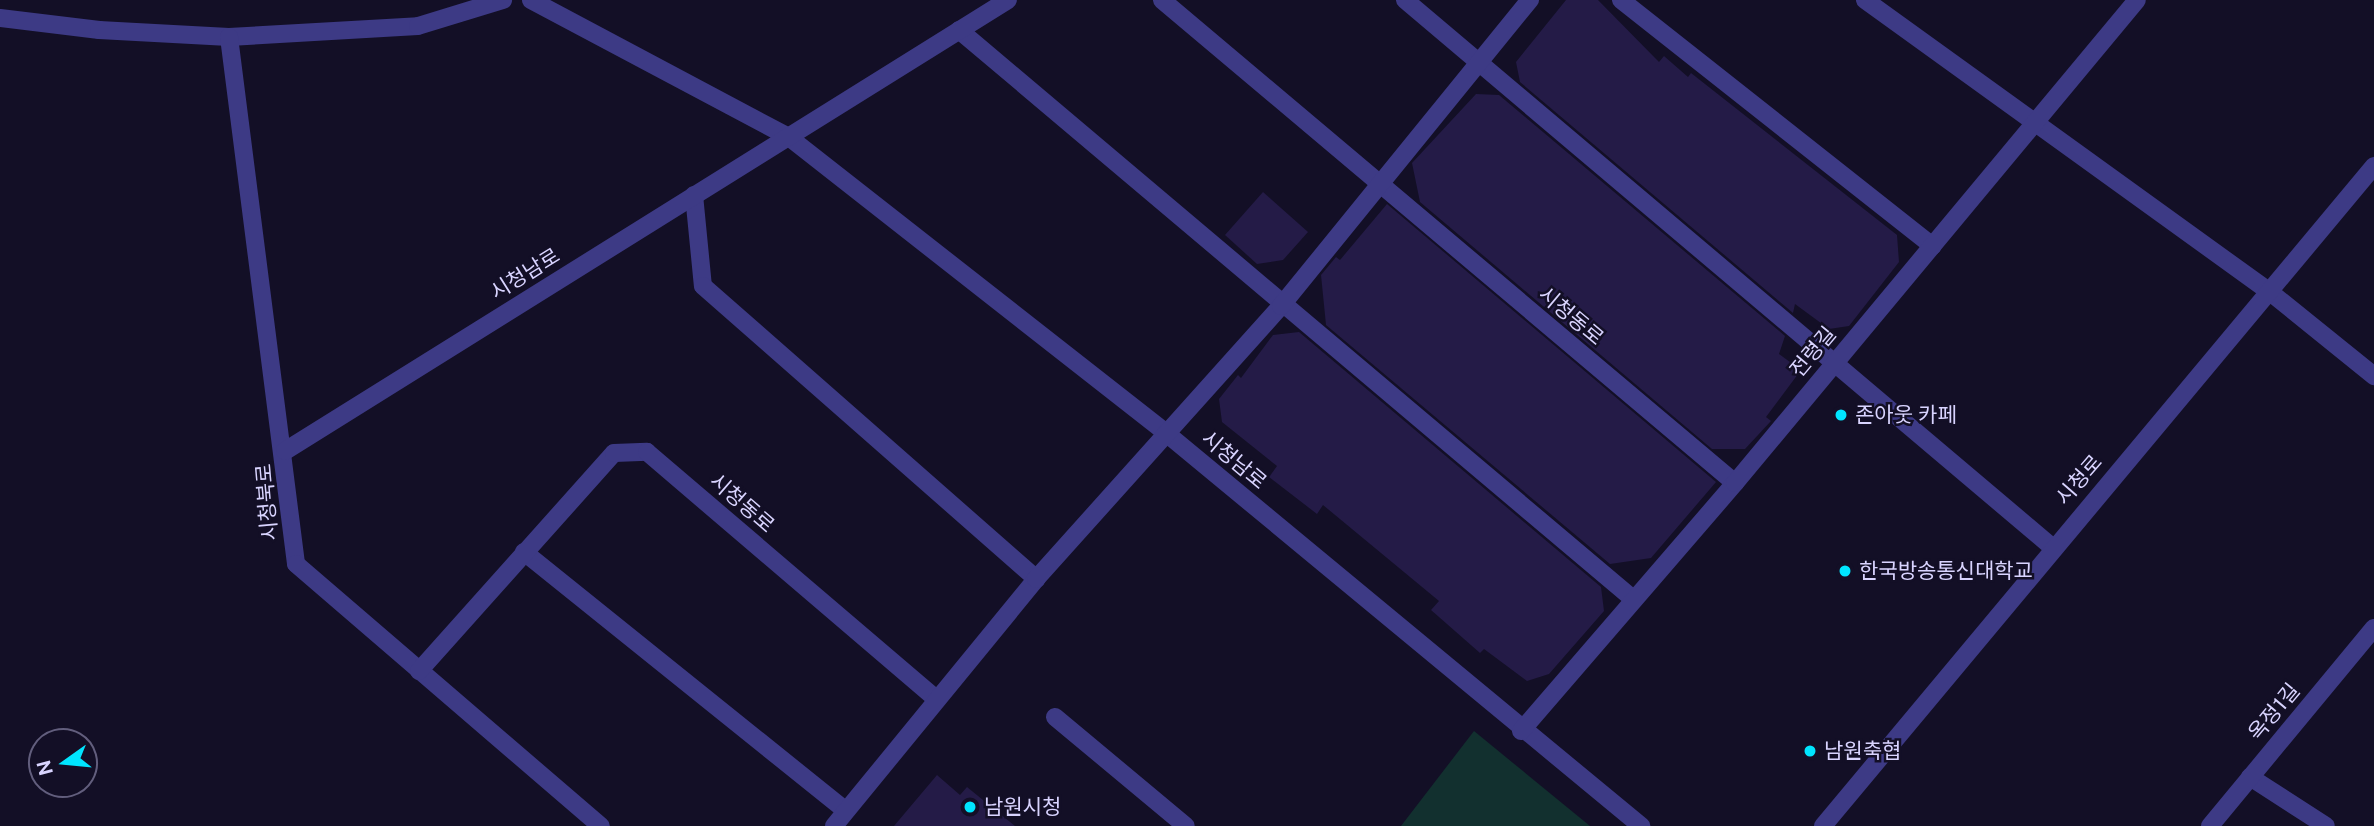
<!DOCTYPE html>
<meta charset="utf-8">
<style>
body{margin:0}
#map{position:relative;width:2374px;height:826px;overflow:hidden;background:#130f26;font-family:"Public Sans","Noto Sans KR",sans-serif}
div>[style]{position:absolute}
.green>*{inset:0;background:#12302f}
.building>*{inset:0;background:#241b47}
.minor>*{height:18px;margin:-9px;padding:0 9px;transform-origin:9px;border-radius:9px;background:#3d3a85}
.dots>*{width:19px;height:19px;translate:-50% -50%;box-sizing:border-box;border:4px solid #130f26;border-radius:50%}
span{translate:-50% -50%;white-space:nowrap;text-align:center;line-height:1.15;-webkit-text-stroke:5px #130f26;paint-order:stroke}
.street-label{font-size:21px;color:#d9d4ff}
.poi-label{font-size:21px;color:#d9d4ff}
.left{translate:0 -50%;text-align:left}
.north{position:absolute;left:28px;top:728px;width:70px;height:70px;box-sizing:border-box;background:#130f26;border:2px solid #625e7d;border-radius:50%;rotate:255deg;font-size:19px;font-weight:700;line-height:28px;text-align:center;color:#d9d4ff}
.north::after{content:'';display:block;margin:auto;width:24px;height:32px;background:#00e5ff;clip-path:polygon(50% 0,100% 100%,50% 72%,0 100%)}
</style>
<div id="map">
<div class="green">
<i style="clip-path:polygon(1474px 731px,1590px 826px,1401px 826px)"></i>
</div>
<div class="building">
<i style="clip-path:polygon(1566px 0,1598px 0,1659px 62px,1664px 56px,1688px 77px,1691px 73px,1897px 235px,1899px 262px,1849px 326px,1829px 329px,1795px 304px,1793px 313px,1520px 82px,1516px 62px)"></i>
<i style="clip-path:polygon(1476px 94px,1499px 95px,1785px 336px,1779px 354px,1801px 370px,1766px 417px,1771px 421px,1745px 449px,1712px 449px,1420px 202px,1412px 163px)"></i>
<i style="clip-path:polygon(1263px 192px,1308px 232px,1283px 260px,1257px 264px,1225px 235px)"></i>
<i style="clip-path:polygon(1387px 204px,1716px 482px,1651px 558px,1610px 564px,1326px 325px,1321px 275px,1336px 257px,1340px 260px)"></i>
<i style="clip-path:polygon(1299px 332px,1601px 587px,1604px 611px,1549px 674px,1527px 681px,1484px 649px,1480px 653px,1431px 610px,1439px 601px,1323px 505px,1317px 514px,1269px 477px,1277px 466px,1222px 422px,1219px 399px,1238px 375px,1241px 378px,1273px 335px)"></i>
<i style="clip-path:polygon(937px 775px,960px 795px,967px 787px,1015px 826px,894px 826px)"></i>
</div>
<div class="minor">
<i style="left:531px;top:0;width:293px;rotate:28deg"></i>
<i style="left:790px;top:138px;width:478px;rotate:38.1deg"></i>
<i style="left:1166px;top:433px;width:617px;rotate:39.6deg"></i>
<i style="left:1162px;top:0;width:749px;rotate:40.13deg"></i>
<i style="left:1405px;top:0;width:847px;rotate:40.21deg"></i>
<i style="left:1621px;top:0;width:397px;rotate:38.3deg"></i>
<i style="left:1865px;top:0;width:499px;rotate:35.8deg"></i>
<i style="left:2270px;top:292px;width:134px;rotate:38.9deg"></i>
<i style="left:0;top:18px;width:100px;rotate:6.9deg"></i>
<i style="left:99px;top:30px;width:130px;rotate:3.1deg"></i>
<i style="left:229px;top:37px;width:189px;rotate:-3.3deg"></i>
<i style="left:418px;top:26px;width:89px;rotate:-17deg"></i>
<i style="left:959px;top:30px;width:882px;rotate:40.17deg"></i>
<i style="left:229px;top:37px;width:531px;rotate:82.75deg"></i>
<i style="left:296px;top:564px;width:402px;rotate:40.7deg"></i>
<i style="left:694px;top:195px;width:91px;rotate:84.4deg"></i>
<i style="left:703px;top:286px;width:444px;rotate:41.3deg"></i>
<i style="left:285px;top:451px;width:852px;rotate:-31.96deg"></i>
<i style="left:524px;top:552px;width:413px;rotate:38.8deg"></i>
<i style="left:419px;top:671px;width:292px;rotate:-48.2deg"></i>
<i style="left:614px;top:453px;width:33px;rotate:-2deg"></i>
<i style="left:647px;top:452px;width:379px;rotate:40.5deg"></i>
<i style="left:1055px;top:717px;width:170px;rotate:39.8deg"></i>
<i style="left:1521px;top:731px;width:328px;rotate:-49.2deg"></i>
<i style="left:1735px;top:483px;width:628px;rotate:-50.23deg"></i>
<i style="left:2250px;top:777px;width:90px;rotate:32.8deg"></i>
<i style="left:834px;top:826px;width:319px;rotate:-50.7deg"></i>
<i style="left:1036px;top:579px;width:367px;rotate:-48.1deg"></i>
<i style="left:1281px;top:306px;width:395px;rotate:-50.9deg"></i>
<i style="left:1823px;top:826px;width:860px;rotate:-50.14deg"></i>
<i style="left:2210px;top:826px;width:257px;rotate:-50.4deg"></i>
</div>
<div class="dots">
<i style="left:1841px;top:415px;background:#00e5ff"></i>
<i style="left:1845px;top:571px;background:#00e5ff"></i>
<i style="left:1810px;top:751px;background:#00e5ff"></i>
<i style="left:970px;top:807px;background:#00e5ff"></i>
</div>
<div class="street-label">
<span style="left:525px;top:274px;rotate:-32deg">시청남로</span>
<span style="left:1571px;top:316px;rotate:40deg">시청동로</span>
<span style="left:1813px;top:352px;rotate:-50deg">전령길</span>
<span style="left:1234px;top:460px;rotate:40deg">시청남로</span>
<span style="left:2079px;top:480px;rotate:-49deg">시청로</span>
<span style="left:267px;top:502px;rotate:-95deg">시청북로</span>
<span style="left:742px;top:503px;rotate:41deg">시청동로</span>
<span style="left:2274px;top:712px;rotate:-50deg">옥정1길</span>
</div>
<div class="poi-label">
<span class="left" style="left:1855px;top:415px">존아웃 카페</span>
<span class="left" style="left:1859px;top:571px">한국방송통신대학교</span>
<span class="left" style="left:1824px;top:751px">남원축협</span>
<span class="left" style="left:984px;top:807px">남원시청</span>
</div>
<div class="north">N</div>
</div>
